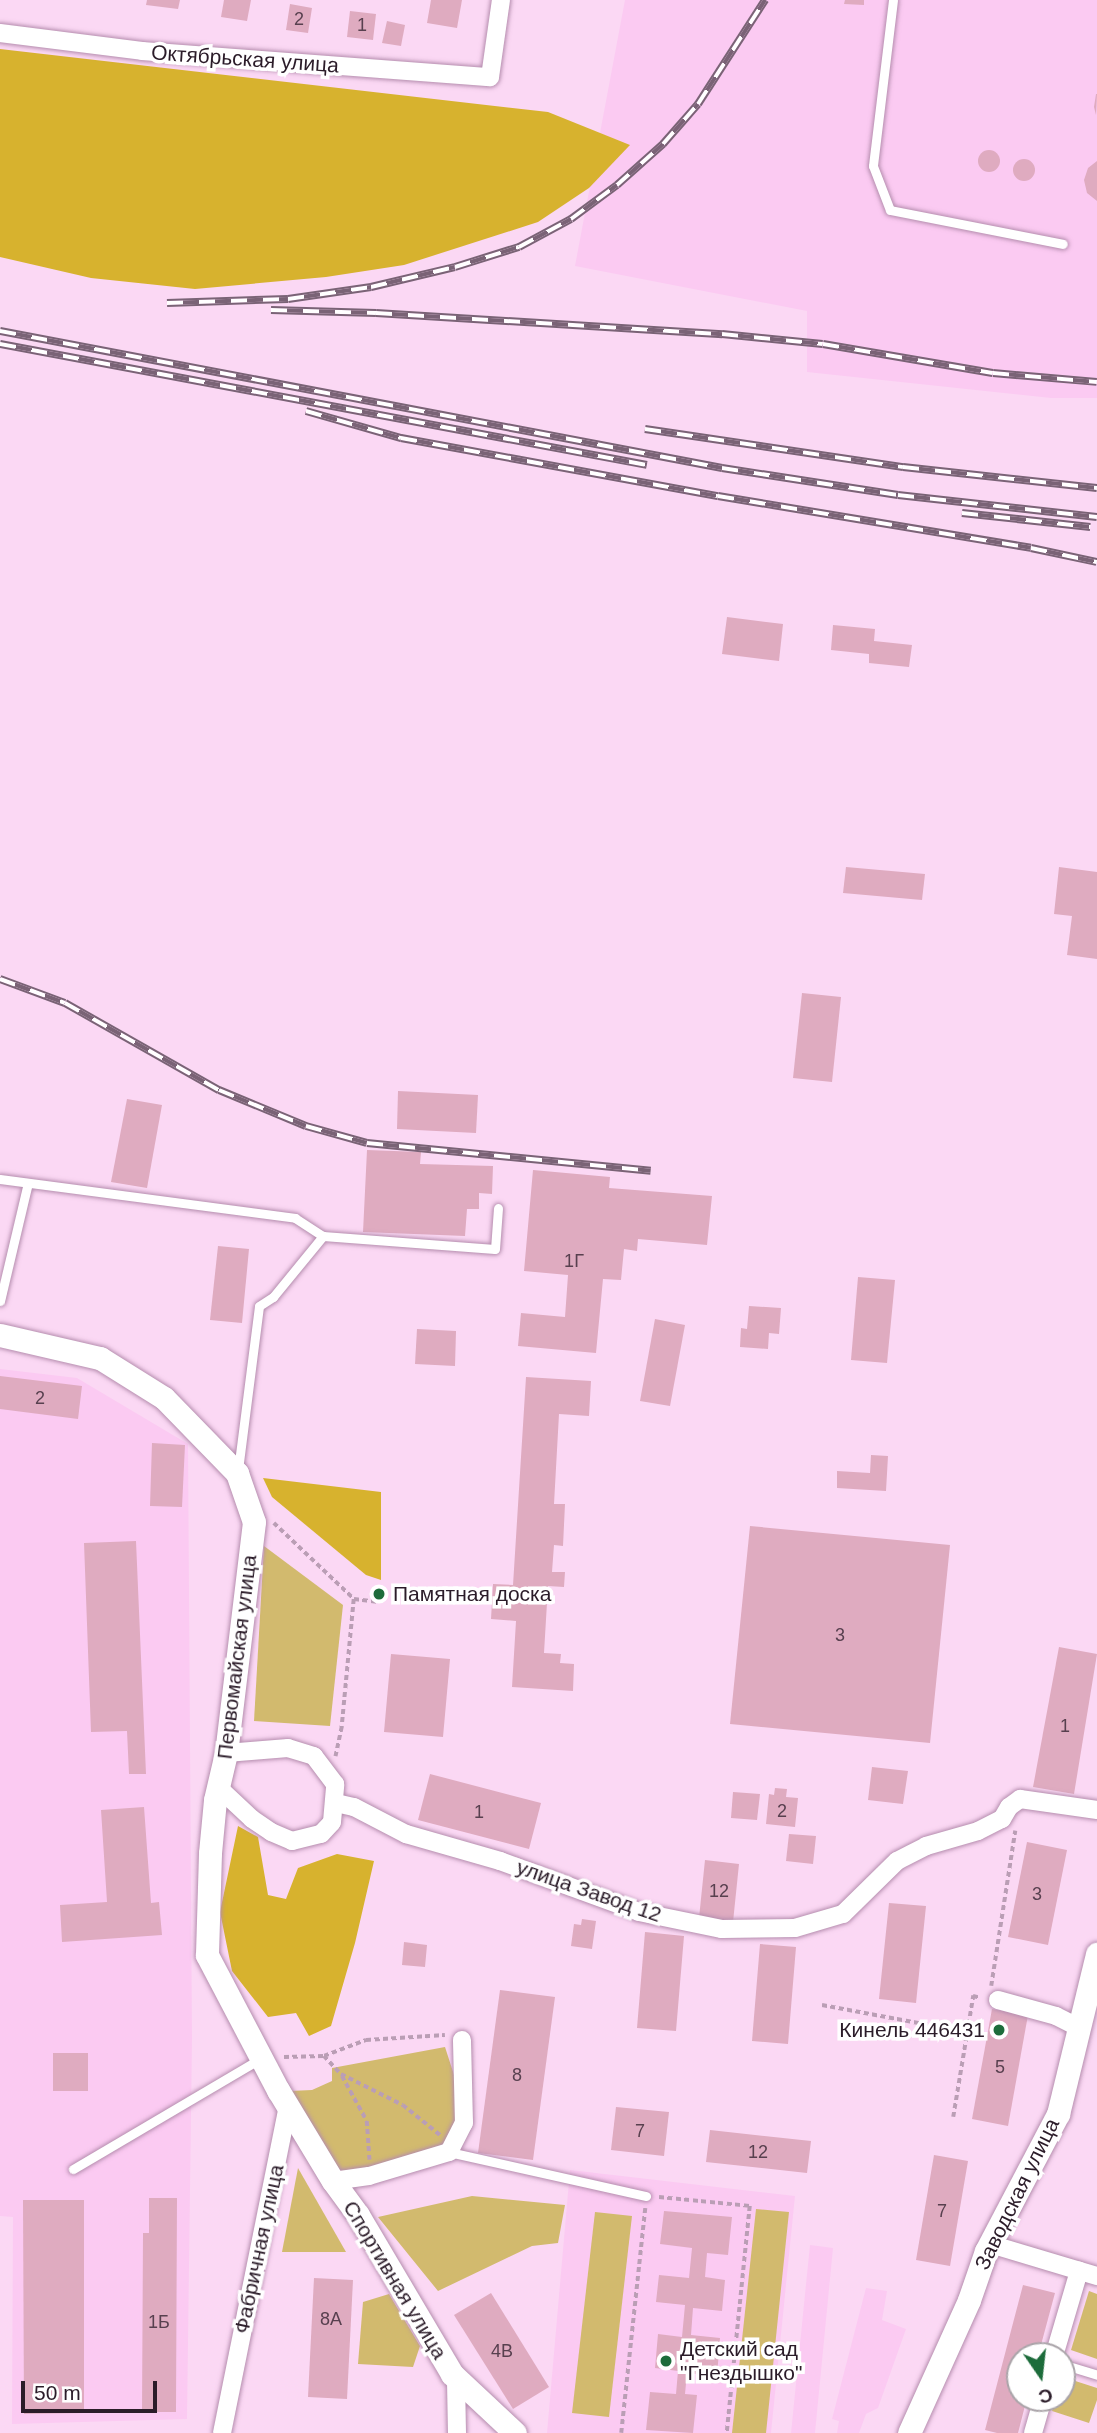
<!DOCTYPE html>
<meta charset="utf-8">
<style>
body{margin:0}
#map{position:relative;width:1097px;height:2433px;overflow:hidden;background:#fbd8f4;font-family:Helvetica,sans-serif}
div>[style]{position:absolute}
.built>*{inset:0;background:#fbcaf2}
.green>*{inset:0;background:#d2ba6e}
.forest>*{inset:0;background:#d7b22e}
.building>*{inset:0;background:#dfabc0}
.round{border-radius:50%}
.path>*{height:3.5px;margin-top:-1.75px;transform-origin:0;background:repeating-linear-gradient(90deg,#ba9eb5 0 5px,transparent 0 8.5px)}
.roads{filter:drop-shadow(0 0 2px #b58dae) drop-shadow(0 0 2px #b58dae)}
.service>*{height:9px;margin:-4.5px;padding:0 4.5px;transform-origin:4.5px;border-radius:4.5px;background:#fff}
.minor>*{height:18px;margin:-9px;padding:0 9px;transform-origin:9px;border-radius:9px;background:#fff}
.tertiary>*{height:23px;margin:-11.5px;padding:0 11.5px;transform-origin:11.5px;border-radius:11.5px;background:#fff}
.rail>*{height:8px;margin-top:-4px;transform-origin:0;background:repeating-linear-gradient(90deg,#fff 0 16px,#7a6376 0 32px);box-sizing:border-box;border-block:2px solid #7a6376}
.dots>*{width:19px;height:19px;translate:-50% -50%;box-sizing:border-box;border:4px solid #fff;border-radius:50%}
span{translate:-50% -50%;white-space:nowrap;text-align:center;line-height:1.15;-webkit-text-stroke:7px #fff;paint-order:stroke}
.number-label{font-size:18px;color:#58404f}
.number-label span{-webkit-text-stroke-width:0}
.street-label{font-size:21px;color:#2b1c29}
.poi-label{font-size:21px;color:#2b1c29}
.left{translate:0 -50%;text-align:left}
.right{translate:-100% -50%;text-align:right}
.north{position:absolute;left:1006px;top:2342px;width:70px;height:70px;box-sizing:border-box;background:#fff;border:2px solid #aaa4a9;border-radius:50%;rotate:166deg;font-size:19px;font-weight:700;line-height:28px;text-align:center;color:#2b1c29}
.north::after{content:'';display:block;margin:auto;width:24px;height:32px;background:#1d6c3b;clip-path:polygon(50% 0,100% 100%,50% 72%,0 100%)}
.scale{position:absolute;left:21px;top:2381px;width:136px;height:32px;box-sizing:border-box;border:4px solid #2b1c29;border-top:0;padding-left:9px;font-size:21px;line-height:24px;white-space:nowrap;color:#2b1c29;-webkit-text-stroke:5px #fff;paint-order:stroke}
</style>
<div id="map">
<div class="built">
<i style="clip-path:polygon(625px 0,1097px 0,1097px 398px,1051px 398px,807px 372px,807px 311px,575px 266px)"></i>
<i style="clip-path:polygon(0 1369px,77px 1378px,188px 1444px,192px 2038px,187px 2419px,12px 2424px,13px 2217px,0 2216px)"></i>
<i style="clip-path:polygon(570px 2170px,795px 2196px,771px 2433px,547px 2433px)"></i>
<i style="clip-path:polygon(810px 2245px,833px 2248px,815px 2433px,791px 2433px)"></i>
<i style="clip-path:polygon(866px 2288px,887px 2291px,882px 2320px,906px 2329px,878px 2408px,866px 2414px,859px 2433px,837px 2433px,839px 2421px,832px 2419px)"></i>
</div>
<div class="green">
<i style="clip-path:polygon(264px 1546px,343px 1605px,330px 1726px,254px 1721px)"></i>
<i style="clip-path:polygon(445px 2047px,456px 2081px,458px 2138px,438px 2156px,343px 2182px,290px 2091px,312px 2090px,332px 2081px,332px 2068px)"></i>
<i style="clip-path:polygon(298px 2168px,346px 2252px,282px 2252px)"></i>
<i style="clip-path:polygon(472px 2196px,565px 2205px,558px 2243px,532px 2246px,438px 2291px,378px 2217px)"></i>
<i style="clip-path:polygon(756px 2209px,789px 2212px,766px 2433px,732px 2433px)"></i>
<i style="clip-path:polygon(595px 2212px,632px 2216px,609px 2417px,572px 2413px)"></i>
<i style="clip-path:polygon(1089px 2291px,1097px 2294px,1097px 2359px,1071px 2350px)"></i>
<i style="clip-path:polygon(389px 2294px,420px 2346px,413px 2367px,358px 2364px,363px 2302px)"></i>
<i style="clip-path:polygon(1063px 2377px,1097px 2388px,1097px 2400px,1089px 2423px,1052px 2411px,1056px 2398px,1062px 2398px)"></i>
</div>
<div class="forest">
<i style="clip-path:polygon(0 49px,548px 112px,630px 145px,589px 188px,538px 222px,404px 265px,326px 277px,195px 289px,91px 278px,0 257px)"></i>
<i style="clip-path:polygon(263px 1478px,381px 1492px,381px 1580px,366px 1575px,272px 1497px)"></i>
<i style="clip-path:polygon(238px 1826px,258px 1837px,268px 1895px,286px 1899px,298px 1868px,337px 1854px,374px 1861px,355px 1943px,331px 2026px,309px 2036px,296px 2013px,268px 2017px,232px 1971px,220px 1912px)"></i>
</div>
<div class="building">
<i style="clip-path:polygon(147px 0,180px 0,178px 9px,146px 5px)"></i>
<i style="clip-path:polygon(224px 0,251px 0,247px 21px,221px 17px)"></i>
<i style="clip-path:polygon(431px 0,462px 0,457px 28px,427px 23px)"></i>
<i style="clip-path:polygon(845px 0,864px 0,864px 5px,844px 4px)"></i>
<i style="clip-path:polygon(290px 4px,312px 8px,308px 33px,286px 30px)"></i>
<i style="clip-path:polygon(350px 11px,376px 14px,373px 40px,347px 37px)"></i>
<i style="clip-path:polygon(387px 21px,405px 25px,401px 46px,382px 43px)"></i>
<i style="clip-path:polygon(1096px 94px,1097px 94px,1096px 115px,1094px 107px)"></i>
<i class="round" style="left:978px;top:150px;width:22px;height:22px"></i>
<i class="round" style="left:1013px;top:159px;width:22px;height:22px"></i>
<i style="clip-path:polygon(1097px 161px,1097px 201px,1087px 193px,1084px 180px,1088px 168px)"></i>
<i style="clip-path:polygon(727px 617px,783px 624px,779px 661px,722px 654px)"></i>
<i style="clip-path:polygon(833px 625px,875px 629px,874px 641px,912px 645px,909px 667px,869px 663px,869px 654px,831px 650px)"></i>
<i style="clip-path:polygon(846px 867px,925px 874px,922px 900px,843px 893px)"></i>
<i style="clip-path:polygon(1059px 867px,1097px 872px,1097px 959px,1067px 955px,1072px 916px,1054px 914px)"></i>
<i style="clip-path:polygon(802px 993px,841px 997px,832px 1082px,793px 1078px)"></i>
<i style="clip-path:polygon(398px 1091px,478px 1095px,476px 1133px,397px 1129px)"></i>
<i style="clip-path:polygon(127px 1099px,162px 1105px,147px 1188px,111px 1182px)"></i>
<i style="clip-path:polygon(367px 1150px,421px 1152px,420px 1164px,493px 1166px,492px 1194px,479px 1193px,479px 1209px,467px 1209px,465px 1236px,363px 1232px)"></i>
<i style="clip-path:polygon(533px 1170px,610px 1177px,609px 1188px,712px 1196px,707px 1245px,638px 1239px,637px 1251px,624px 1249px,621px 1280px,603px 1279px,596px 1353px,518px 1346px,521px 1313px,565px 1317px,568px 1275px,524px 1271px)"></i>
<i style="clip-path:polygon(218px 1246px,249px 1249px,242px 1323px,210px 1320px)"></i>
<i style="clip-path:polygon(858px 1277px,895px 1280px,887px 1363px,851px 1360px)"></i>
<i style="clip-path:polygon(749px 1306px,781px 1308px,779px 1334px,769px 1333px,768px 1349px,740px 1347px,741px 1328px,747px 1329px)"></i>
<i style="clip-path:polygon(655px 1319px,685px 1325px,670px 1406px,640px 1401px)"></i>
<i style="clip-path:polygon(417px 1329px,456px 1331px,455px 1366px,415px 1364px)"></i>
<i style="clip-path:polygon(0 1376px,82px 1386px,78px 1419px,0 1409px)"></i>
<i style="clip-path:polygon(526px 1377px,591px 1381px,589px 1416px,559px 1414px,554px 1504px,565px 1504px,563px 1546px,554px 1545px,552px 1572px,565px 1572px,564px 1587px,548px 1586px,544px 1653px,561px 1654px,560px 1663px,574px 1664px,573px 1691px,512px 1687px,516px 1621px,491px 1619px,493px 1584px,513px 1585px)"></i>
<i style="clip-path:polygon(152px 1443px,185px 1445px,182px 1507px,150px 1506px)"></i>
<i style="clip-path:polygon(871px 1455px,888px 1456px,886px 1491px,837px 1488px,837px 1471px,870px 1473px)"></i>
<i style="clip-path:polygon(750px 1526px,950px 1545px,930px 1743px,730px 1724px)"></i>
<i style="clip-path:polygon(136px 1541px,146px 1774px,129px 1774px,127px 1731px,91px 1732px,84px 1543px)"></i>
<i style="clip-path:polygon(1059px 1647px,1097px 1654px,1074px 1794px,1033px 1787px)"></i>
<i style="clip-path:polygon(391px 1654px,450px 1659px,443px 1737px,384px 1732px)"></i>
<i style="clip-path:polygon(872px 1767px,908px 1771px,903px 1804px,868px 1800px)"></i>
<i style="clip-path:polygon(430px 1774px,541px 1803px,529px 1849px,418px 1820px)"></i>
<i style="clip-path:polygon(775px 1788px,787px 1789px,786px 1797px,798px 1798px,795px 1827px,766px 1824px,769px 1794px,774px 1795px)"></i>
<i style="clip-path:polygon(733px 1792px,760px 1794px,757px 1820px,731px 1818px)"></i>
<i style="clip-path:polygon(144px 1807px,151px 1903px,159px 1902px,162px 1935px,62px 1942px,60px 1905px,107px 1902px,101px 1810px)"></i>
<i style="clip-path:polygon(789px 1834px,816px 1836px,813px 1864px,786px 1861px)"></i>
<i style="clip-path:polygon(1027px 1842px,1067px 1850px,1048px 1945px,1008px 1937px)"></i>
<i style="clip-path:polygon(705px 1860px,739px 1864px,733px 1922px,699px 1918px)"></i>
<i style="clip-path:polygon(889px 1903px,926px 1906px,916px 2003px,879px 1999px)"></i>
<i style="clip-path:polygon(582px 1919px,596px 1921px,592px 1949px,571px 1946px,574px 1924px,581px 1925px)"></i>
<i style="clip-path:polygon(645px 1932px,684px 1936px,676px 2031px,637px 2028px)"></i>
<i style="clip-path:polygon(404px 1942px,427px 1945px,425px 1967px,402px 1965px)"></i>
<i style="clip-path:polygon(760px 1944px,796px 1947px,788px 2044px,752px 2041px)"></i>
<i style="clip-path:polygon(500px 1990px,555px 1997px,533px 2160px,478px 2153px)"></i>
<i style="clip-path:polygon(992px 2009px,1028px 2015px,1008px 2126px,972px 2119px)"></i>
<i style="clip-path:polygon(53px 2053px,88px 2053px,88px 2091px,53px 2091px)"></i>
<i style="clip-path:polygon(616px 2107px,669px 2112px,664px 2156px,611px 2150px)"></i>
<i style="clip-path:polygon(710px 2130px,811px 2141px,807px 2173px,706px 2162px)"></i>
<i style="clip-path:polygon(934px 2155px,968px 2161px,950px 2266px,916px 2260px)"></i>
<i style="clip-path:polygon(149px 2198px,177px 2198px,176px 2412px,142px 2412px,143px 2233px,149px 2233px)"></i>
<i style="clip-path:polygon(23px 2200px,84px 2200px,84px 2413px,24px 2414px)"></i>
<i style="clip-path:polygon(664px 2211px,732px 2217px,728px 2255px,707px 2253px,705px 2277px,725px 2280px,722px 2311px,693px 2308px,691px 2335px,720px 2338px,717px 2376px,687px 2373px,685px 2394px,697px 2395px,693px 2433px,646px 2430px,650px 2392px,676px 2394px,678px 2371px,655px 2368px,658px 2334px,682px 2337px,685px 2305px,656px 2302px,659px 2275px,689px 2278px,692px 2248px,660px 2244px)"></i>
<i style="clip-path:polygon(314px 2278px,353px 2280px,347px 2399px,308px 2397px)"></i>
<i style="clip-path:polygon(1023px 2285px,1055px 2293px,1038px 2356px,1020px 2356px,1020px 2398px,1027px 2398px,1018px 2433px,997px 2433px,985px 2430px)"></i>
<i style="clip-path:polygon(491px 2293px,549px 2387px,513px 2409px,454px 2315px)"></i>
</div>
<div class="path">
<i style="left:274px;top:1523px;width:110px;rotate:43.5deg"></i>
<i style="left:354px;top:1599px;width:129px;rotate:95.4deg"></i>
<i style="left:342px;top:1727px;width:30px;rotate:102deg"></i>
<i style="left:354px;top:1599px;width:25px;rotate:7deg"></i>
<i style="left:991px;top:1986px;width:157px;rotate:-81.2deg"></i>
<i style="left:822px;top:2005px;width:147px;rotate:10.6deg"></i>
<i style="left:324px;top:2056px;width:25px;rotate:47deg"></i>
<i style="left:341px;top:2074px;width:69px;rotate:26.6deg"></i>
<i style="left:403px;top:2105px;width:48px;rotate:39deg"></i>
<i style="left:284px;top:2057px;width:40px;rotate:-1.4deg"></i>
<i style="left:324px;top:2056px;width:45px;rotate:-20.9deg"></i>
<i style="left:366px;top:2040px;width:79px;rotate:-3.6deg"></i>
<i style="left:342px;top:2076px;width:51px;rotate:60.9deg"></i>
<i style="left:367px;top:2121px;width:39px;rotate:86deg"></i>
<i style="left:953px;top:2117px;width:123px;rotate:-80.6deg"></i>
<i style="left:973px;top:1996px;width:8px;rotate:14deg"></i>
<i style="left:659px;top:2197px;width:91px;rotate:5.6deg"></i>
<i style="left:750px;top:2206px;width:228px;rotate:95.8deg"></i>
<i style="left:621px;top:2433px;width:226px;rotate:-83.9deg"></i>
</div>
<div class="roads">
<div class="service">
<i style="left:893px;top:0;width:167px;rotate:96.9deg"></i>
<i style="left:873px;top:166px;width:47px;rotate:68.9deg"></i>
<i style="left:890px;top:210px;width:176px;rotate:11.1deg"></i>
<i style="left:0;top:1179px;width:298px;rotate:7.5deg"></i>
<i style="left:295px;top:1218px;width:33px;rotate:33deg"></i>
<i style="left:0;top:1301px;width:121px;rotate:-76.7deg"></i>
<i style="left:238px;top:1470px;width:165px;rotate:-82.7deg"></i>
<i style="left:259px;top:1306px;width:17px;rotate:-33deg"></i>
<i style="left:273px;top:1297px;width:79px;rotate:-50.7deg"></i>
<i style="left:323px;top:1236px;width:172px;rotate:4.3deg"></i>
<i style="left:495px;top:1249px;width:41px;rotate:-85.8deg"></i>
<i style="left:449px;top:2152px;width:202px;rotate:12.6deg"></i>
<i style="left:73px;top:2169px;width:217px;rotate:-30.5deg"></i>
<i style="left:1062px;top:2364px;width:37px;rotate:17deg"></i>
</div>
<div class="minor">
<i style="left:0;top:33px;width:143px;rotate:7.2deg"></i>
<i style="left:142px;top:51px;width:349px;rotate:4.3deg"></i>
<i style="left:490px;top:77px;width:78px;rotate:-81.9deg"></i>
<i style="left:219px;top:1788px;width:45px;rotate:43.2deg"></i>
<i style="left:252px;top:1819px;width:23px;rotate:34deg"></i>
<i style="left:271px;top:1832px;width:23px;rotate:23deg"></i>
<i style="left:292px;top:1841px;width:30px;rotate:-14deg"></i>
<i style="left:321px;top:1834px;width:16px;rotate:-47deg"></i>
<i style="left:332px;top:1822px;width:38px;rotate:-85deg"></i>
<i style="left:335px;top:1784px;width:35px;rotate:-127deg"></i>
<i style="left:314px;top:1756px;width:27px;rotate:-163deg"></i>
<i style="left:288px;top:1748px;width:62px;rotate:175.4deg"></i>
<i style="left:336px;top:1803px;width:18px;rotate:13deg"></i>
<i style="left:354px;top:1807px;width:59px;rotate:27.4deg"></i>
<i style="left:406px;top:1834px;width:98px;rotate:16deg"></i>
<i style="left:500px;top:1861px;width:148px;rotate:20.1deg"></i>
<i style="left:639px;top:1912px;width:85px;rotate:11.6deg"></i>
<i style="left:722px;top:1929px;width:73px;rotate:-0.8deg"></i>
<i style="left:795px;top:1928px;width:50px;rotate:-16.3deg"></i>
<i style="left:843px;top:1914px;width:76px;rotate:-44.5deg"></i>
<i style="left:897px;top:1861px;width:33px;rotate:-27deg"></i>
<i style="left:926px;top:1846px;width:54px;rotate:-16.1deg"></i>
<i style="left:978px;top:1831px;width:27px;rotate:-27deg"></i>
<i style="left:1002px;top:1819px;width:14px;rotate:-60deg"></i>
<i style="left:1009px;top:1807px;width:14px;rotate:-36deg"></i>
<i style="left:1020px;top:1799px;width:78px;rotate:8.1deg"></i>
<i style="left:998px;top:2000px;width:60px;rotate:15.4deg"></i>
<i style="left:1056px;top:2016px;width:25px;rotate:27deg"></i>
<i style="left:333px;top:2181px;width:36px;rotate:-8deg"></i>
<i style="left:369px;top:2176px;width:84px;rotate:-16.7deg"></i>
<i style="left:449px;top:2152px;width:33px;rotate:-63deg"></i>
<i style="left:464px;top:2123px;width:83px;rotate:-91.4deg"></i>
<i style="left:990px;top:2244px;width:112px;rotate:16.7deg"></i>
<i style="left:1054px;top:2356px;width:89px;rotate:-73.6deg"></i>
<i style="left:456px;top:2381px;width:52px;rotate:88.9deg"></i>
<i style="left:222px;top:2433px;width:334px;rotate:-78.6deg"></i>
<i style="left:1033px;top:2433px;width:36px;rotate:-74deg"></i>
</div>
<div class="tertiary">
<i style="left:0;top:1335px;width:103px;rotate:13deg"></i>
<i style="left:100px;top:1358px;width:75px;rotate:32deg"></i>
<i style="left:164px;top:1398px;width:105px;rotate:45.8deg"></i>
<i style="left:237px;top:1473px;width:52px;rotate:70.9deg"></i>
<i style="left:254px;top:1522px;width:233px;rotate:96.9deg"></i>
<i style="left:226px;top:1753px;width:48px;rotate:103.2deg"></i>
<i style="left:215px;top:1800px;width:53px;rotate:95.4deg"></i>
<i style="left:210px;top:1853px;width:102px;rotate:91.7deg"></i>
<i style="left:207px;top:1955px;width:153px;rotate:62.3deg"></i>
<i style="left:278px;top:2090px;width:106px;rotate:58.9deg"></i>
<i style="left:333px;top:2181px;width:42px;rotate:53.7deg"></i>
<i style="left:358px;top:2215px;width:185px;rotate:59.4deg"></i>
<i style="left:452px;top:2374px;width:86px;rotate:43.1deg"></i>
<i style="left:909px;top:2433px;width:146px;rotate:-65.7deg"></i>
<i style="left:969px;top:2300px;width:52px;rotate:-70.9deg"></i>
<i style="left:986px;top:2251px;width:155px;rotate:-62.3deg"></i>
<i style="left:1058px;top:2114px;width:165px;rotate:-76.3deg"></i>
</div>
</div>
<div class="rail">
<i style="left:167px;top:303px;width:121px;rotate:-1.9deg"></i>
<i style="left:288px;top:299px;width:84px;rotate:-8.2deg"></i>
<i style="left:371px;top:287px;width:86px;rotate:-13.4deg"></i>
<i style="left:455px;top:267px;width:67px;rotate:-17.4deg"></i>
<i style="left:519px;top:247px;width:59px;rotate:-28.3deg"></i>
<i style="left:571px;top:219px;width:57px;rotate:-36.5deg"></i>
<i style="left:617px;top:185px;width:62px;rotate:-41.7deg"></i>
<i style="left:663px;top:144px;width:53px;rotate:-48.8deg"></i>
<i style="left:698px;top:104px;width:124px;rotate:-57.2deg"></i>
<i style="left:271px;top:310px;width:105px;rotate:1.6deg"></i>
<i style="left:376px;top:313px;width:347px;rotate:3.5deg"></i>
<i style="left:722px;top:334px;width:101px;rotate:5.7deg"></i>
<i style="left:823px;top:344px;width:172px;rotate:9.7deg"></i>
<i style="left:993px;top:373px;width:104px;rotate:4.9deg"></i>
<i style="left:0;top:331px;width:735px;rotate:10.74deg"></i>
<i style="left:722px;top:468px;width:178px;rotate:8.7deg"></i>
<i style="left:898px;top:495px;width:200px;rotate:6.3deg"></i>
<i style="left:0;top:344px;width:658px;rotate:10.59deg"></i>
<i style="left:306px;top:411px;width:99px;rotate:15.9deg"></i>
<i style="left:401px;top:438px;width:322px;rotate:10.4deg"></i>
<i style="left:718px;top:496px;width:317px;rotate:9.4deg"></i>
<i style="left:1031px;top:548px;width:67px;rotate:12deg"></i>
<i style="left:645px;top:429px;width:261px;rotate:8.4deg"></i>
<i style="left:903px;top:467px;width:195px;rotate:6.2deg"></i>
<i style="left:962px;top:513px;width:129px;rotate:6.2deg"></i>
<i style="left:0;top:979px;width:69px;rotate:20.3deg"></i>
<i style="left:65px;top:1003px;width:177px;rotate:29.5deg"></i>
<i style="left:219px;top:1090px;width:94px;rotate:22.5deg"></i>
<i style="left:306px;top:1126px;width:63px;rotate:15.6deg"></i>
<i style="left:367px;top:1143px;width:285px;rotate:5.6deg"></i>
</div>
<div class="dots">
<i style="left:379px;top:1594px;background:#1d6c3b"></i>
<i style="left:999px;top:2030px;background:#1d6c3b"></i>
<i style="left:666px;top:2361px;background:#1d6c3b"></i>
</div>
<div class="number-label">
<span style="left:299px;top:19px">2</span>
<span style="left:362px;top:25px">1</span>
<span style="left:574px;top:1261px">1Г</span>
<span style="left:40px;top:1398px">2</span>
<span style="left:840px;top:1635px">3</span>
<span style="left:1065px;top:1726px">1</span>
<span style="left:782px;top:1811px">2</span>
<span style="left:479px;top:1812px">1</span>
<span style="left:719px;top:1891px">12</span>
<span style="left:1037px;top:1894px">3</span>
<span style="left:1000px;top:2067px">5</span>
<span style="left:517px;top:2075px">8</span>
<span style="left:640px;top:2131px">7</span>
<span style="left:758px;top:2152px">12</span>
<span style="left:942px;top:2211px">7</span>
<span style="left:331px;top:2319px">8А</span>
<span style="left:159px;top:2322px">1Б</span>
<span style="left:502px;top:2351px">4В</span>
</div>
<div class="street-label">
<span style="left:245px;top:59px;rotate:4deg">Октябрьская улица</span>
<span style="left:237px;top:1657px;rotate:-83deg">Первомайская улица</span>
<span style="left:589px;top:1891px;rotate:19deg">улица Завод 12</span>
<span style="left:1017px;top:2194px;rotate:-64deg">Заводская улица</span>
<span style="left:259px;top:2249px;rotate:-78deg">Фабричная улица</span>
<span style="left:395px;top:2280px;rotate:59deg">Спортивная улица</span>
</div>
<div class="poi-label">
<span class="left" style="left:393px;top:1594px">Памятная доска</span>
<span class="right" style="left:985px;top:2030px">Кинель 446431</span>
<span class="left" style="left:680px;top:2361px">Детский сад<br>"Гнездышко"</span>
</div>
<div class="north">С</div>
<div class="scale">50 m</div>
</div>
